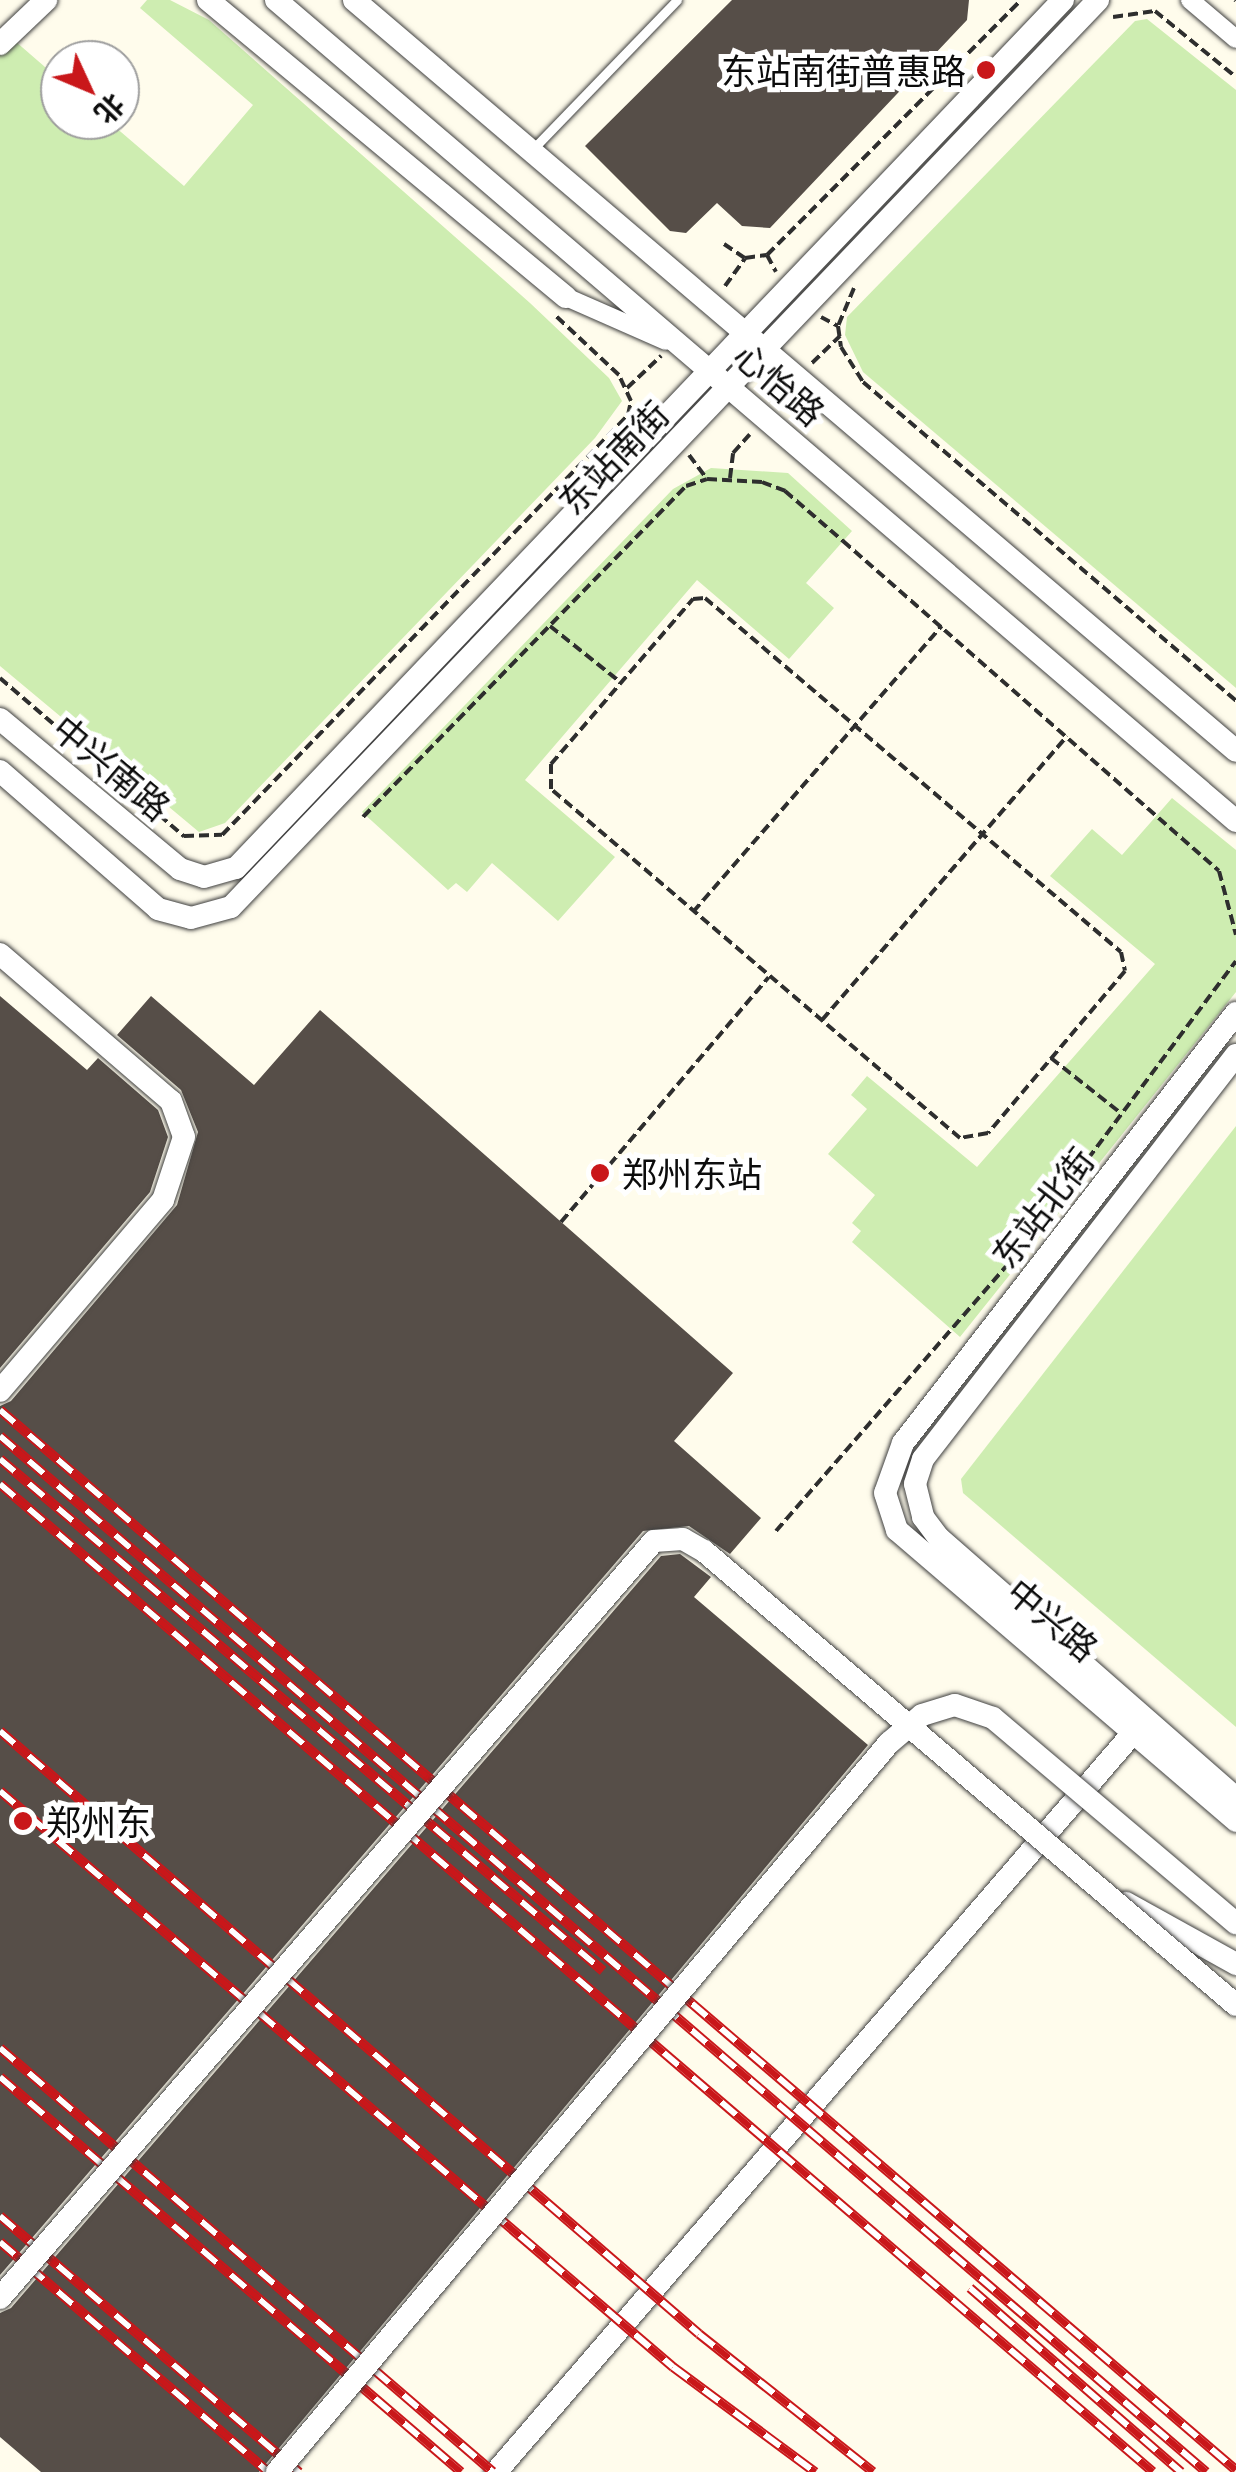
<!DOCTYPE html>
<meta charset="utf-8">
<style>
body{margin:0}
#map{position:relative;width:1236px;height:2472px;overflow:hidden;background:#fffcec;font-family:"Playfair Display","Noto Sans SC",serif}
div>[style]{position:absolute}
.green>*{inset:0;background:#ceedb1}
.building>*{inset:0;background:#564e48}
.path>*{height:4px;margin-top:-2px;transform-origin:0;background:repeating-linear-gradient(90deg,#2e2e2e 0 10px,transparent 0 15px)}
.roads{filter:drop-shadow(0 0 2px #3f3f3f) drop-shadow(0 0 2px #3f3f3f)}
.service>*{height:9px;margin:-4.5px;padding:0 4.5px;transform-origin:4.5px;border-radius:4.5px;background:#fff}
.minor>*{height:18px;margin:-9px;padding:0 9px;transform-origin:9px;border-radius:9px;background:#fff}
.tertiary>*{height:22px;margin:-11px;padding:0 11px;transform-origin:11px;border-radius:11px;background:#fff}
.rail>*{height:10px;margin-top:-5px;transform-origin:0;background:repeating-linear-gradient(90deg,#fff 0 19px,#c9171a 0 38px);box-sizing:border-box;border-block:2px solid #c9171a}
.bridges{filter:drop-shadow(0 0 2px #3f3f3f) drop-shadow(0 0 2px #3f3f3f)}
.tertiary-bridge>*{height:22px;margin:-11px;padding:0 11px;transform-origin:11px;border-radius:11px;background:#fff}
.dots>*{width:28px;height:28px;translate:-50% -50%;box-sizing:border-box;border:5px solid #fff;border-radius:50%}
span{translate:-50% -50%;white-space:nowrap;text-align:center;line-height:1.15;-webkit-text-stroke:10px #fff;paint-order:stroke}
.poi-label{font-size:35px;color:#0c0c0c}
.right{translate:-100% -50%;text-align:right}
.left{translate:0 -50%;text-align:left}
.street-label{font-size:35px;color:#0c0c0c}
.north{position:absolute;left:40px;top:40px;width:100px;height:100px;box-sizing:border-box;background:#fff;border:2px solid #9e9e9e;border-radius:50%;rotate:134deg;font-size:28px;font-weight:700;line-height:40px;text-align:center;color:#0c0c0c}
.north::after{content:'';display:block;margin:auto;width:35px;height:45px;background:#c9171a;clip-path:polygon(50% 0,100% 100%,50% 72%,0 100%)}
</style>
<div id="map">
<div class="green">
<i style="clip-path:polygon(147px 0,170px 0,209px 20px,530px 303px,609px 378px,622px 401px,595px 438px,225px 823px,199px 832px,0 666px,0 28px,60px 80px,60px 120px,107px 120px,184px 186px,253px 105px,140px 8px)"></i>
<i style="clip-path:polygon(1147px 19px,1236px 90px,1236px 688px,863px 372px,845px 335px,847px 317px,1135px 21px)"></i>
<i style="clip-path:polygon(711px 468px,788px 473px,852px 531px,806px 583px,834px 608px,789px 659px,697px 580px,525px 780px,615px 857px,558px 921px,492px 863px,467px 892px,456px 883px,448px 890px,362px 812px,673px 489px)"></i>
<i style="clip-path:polygon(1172px 798px,1236px 850px,1236px 992px,960px 1337px,852px 1242px,861px 1231px,852px 1223px,875px 1195px,828px 1154px,867px 1109px,851px 1095px,867px 1076px,977px 1167px,1155px 964px,1050px 876px,1092px 829px,1122px 855px)"></i>
<i style="clip-path:polygon(1236px 1126px,1236px 1727px,963px 1493px,961px 1479px)"></i>
</div>
<div class="building">
<i style="clip-path:polygon(732px 0,969px 0,967px 20px,770px 228px,742px 226px,717px 203px,686px 233px,670px 231px,585px 146px)"></i>
<i style="clip-path:polygon(0 996px,87px 1070px,98px 1058px,158px 1110px,168px 1137px,150px 1192px,0 1368px)"></i>
<i style="clip-path:polygon(151px 996px,254px 1085px,320px 1010px,733px 1373px,674px 1441px,761px 1518px,730px 1554px,689px 1526px,643px 1531px,0 2275px,0 1406px,11px 1401px,177px 1205px,198px 1132px,181px 1090px,117px 1035px)"></i>
<i style="clip-path:polygon(680px 1554px,711px 1577px,694px 1597px,868px 1745px,259px 2472px,41px 2472px,0 2437px,0 2313px,11px 2308px,661px 1556px)"></i>
</div>
<div class="path">
<i style="left:1235px;top:0;width:1px;rotate:45deg"></i>
<i style="left:1113px;top:17px;width:42px;rotate:-8.1deg"></i>
<i style="left:1155px;top:11px;width:104px;rotate:39.2deg"></i>
<i style="left:724px;top:244px;width:25px;rotate:34deg"></i>
<i style="left:745px;top:258px;width:22px;rotate:-8deg"></i>
<i style="left:767px;top:255px;width:360px;rotate:-45.1deg"></i>
<i style="left:767px;top:255px;width:19px;rotate:62deg"></i>
<i style="left:725px;top:286px;width:34px;rotate:-54deg"></i>
<i style="left:854px;top:288px;width:41px;rotate:112.8deg"></i>
<i style="left:838px;top:326px;width:21px;rotate:82deg"></i>
<i style="left:841px;top:347px;width:41px;rotate:57.8deg"></i>
<i style="left:863px;top:382px;width:491px;rotate:40.5deg"></i>
<i style="left:821px;top:317px;width:19px;rotate:28deg"></i>
<i style="left:812px;top:363px;width:39px;rotate:-44deg"></i>
<i style="left:627px;top:388px;width:47px;rotate:-43.3deg"></i>
<i style="left:689px;top:455px;width:30px;rotate:53deg"></i>
<i style="left:730px;top:478px;width:25px;rotate:-83deg"></i>
<i style="left:733px;top:453px;width:25px;rotate:-48deg"></i>
<i style="left:705px;top:598px;width:546px;rotate:40.4deg"></i>
<i style="left:1121px;top:952px;width:19px;rotate:78deg"></i>
<i style="left:1125px;top:971px;width:212px;rotate:130.2deg"></i>
<i style="left:988px;top:1133px;width:28px;rotate:170deg"></i>
<i style="left:960px;top:1138px;width:538px;rotate:-139.53deg"></i>
<i style="left:551px;top:789px;width:25px;rotate:-90deg"></i>
<i style="left:551px;top:764px;width:218px;rotate:-49.3deg"></i>
<i style="left:693px;top:599px;width:12px;rotate:-5deg"></i>
<i style="left:550px;top:626px;width:88px;rotate:38.6deg"></i>
<i style="left:0;top:678px;width:243px;rotate:40.7deg"></i>
<i style="left:184px;top:836px;width:38px;rotate:-2deg"></i>
<i style="left:222px;top:835px;width:584px;rotate:-45.97deg"></i>
<i style="left:628px;top:415px;width:14px;rotate:-78deg"></i>
<i style="left:631px;top:401px;width:29px;rotate:-115deg"></i>
<i style="left:619px;top:375px;width:86px;rotate:-136.9deg"></i>
<i style="left:363px;top:817px;width:462px;rotate:-45.7deg"></i>
<i style="left:686px;top:486px;width:22px;rotate:-18deg"></i>
<i style="left:707px;top:479px;width:55px;rotate:3.1deg"></i>
<i style="left:762px;top:482px;width:25px;rotate:21deg"></i>
<i style="left:785px;top:491px;width:77px;rotate:40.8deg"></i>
<i style="left:843px;top:541px;width:500px;rotate:41.27deg"></i>
<i style="left:1219px;top:871px;width:66px;rotate:75.1deg"></i>
<i style="left:693px;top:912px;width:379px;rotate:-49deg"></i>
<i style="left:822px;top:1020px;width:375px;rotate:-49.2deg"></i>
<i style="left:1051px;top:1058px;width:90px;rotate:38.3deg"></i>
<i style="left:561px;top:1222px;width:321px;rotate:-49.7deg"></i>
<i style="left:776px;top:1531px;width:366px;rotate:-49deg"></i>
<i style="left:1016px;top:1255px;width:367px;rotate:-53.2deg"></i>
</div>
<div class="roads">
<div class="service">
<i style="left:533px;top:149px;width:207px;rotate:-46deg"></i>
</div>
<div class="minor">
<i style="left:1190px;top:0;width:60px;rotate:40.3deg"></i>
<i style="left:566px;top:297px;width:109px;rotate:23.7deg"></i>
</div>
<div class="tertiary">
<i style="left:208px;top:0;width:465px;rotate:39.7deg"></i>
<i style="left:276px;top:0;width:1263px;rotate:40.54deg"></i>
<i style="left:354px;top:0;width:1158px;rotate:40.41deg"></i>
<i style="left:0;top:44px;width:64px;rotate:-43.7deg"></i>
<i style="left:0;top:719px;width:234px;rotate:39.8deg"></i>
<i style="left:180px;top:869px;width:25px;rotate:18deg"></i>
<i style="left:204px;top:877px;width:33px;rotate:-16deg"></i>
<i style="left:236px;top:868px;width:1199px;rotate:-46.39deg"></i>
<i style="left:0;top:771px;width:210px;rotate:41.1deg"></i>
<i style="left:158px;top:909px;width:34px;rotate:15deg"></i>
<i style="left:191px;top:918px;width:41px;rotate:-15.4deg"></i>
<i style="left:231px;top:907px;width:1255px;rotate:-46.29deg"></i>
<i style="left:0;top:954px;width:225px;rotate:40.7deg"></i>
<i style="left:171px;top:1101px;width:38px;rotate:70deg"></i>
<i style="left:184px;top:1137px;width:66px;rotate:108.4deg"></i>
<i style="left:163px;top:1200px;width:251px;rotate:130.5deg"></i>
<i style="left:1236px;top:1013px;width:544px;rotate:127.75deg"></i>
<i style="left:903px;top:1443px;width:53px;rotate:109.8deg"></i>
<i style="left:885px;top:1493px;width:39px;rotate:72deg"></i>
<i style="left:897px;top:1530px;width:447px;rotate:40.6deg"></i>
<i style="left:1236px;top:1055px;width:511px;rotate:127.77deg"></i>
<i style="left:923px;top:1459px;width:26px;rotate:108deg"></i>
<i style="left:915px;top:1484px;width:34px;rotate:76deg"></i>
<i style="left:923px;top:1517px;width:26px;rotate:53deg"></i>
<i style="left:939px;top:1538px;width:395px;rotate:41.2deg"></i>
<i style="left:1126px;top:1903px;width:126px;rotate:29deg"></i>
<i style="left:496px;top:2472px;width:976px;rotate:-49.24deg"></i>
</div>
</div>
<div class="rail">
<i style="left:0;top:1410px;width:1628px;rotate:40.62deg"></i>
<i style="left:0;top:1436px;width:1590px;rotate:40.66deg"></i>
<i style="left:0;top:1459px;width:791px;rotate:40.33deg"></i>
<i style="left:0;top:1484px;width:1518px;rotate:40.59deg"></i>
<i style="left:0;top:1731px;width:923px;rotate:40.78deg"></i>
<i style="left:699px;top:2334px;width:222px;rotate:38.4deg"></i>
<i style="left:0;top:1791px;width:886px;rotate:40.56deg"></i>
<i style="left:673px;top:2367px;width:177px;rotate:36.5deg"></i>
<i style="left:0;top:2048px;width:650px;rotate:40.7deg"></i>
<i style="left:0;top:2077px;width:607px;rotate:40.59deg"></i>
<i style="left:0;top:2216px;width:394px;rotate:40.6deg"></i>
<i style="left:0;top:2242px;width:353px;rotate:40.6deg"></i>
<i style="left:970px;top:2288px;width:280px;rotate:41.1deg"></i>
</div>
<div class="bridges">
<div class="tertiary-bridge">
<i style="left:0;top:2298px;width:1000px;rotate:-49.18deg"></i>
<i style="left:654px;top:1541px;width:29px;rotate:-4deg"></i>
<i style="left:683px;top:1539px;width:24px;rotate:30deg"></i>
<i style="left:704px;top:1551px;width:699px;rotate:40.48deg"></i>
<i style="left:277px;top:2472px;width:952px;rotate:-49.99deg"></i>
<i style="left:889px;top:1743px;width:43px;rotate:-40.3deg"></i>
<i style="left:922px;top:1715px;width:34px;rotate:-17deg"></i>
<i style="left:955px;top:1705px;width:40px;rotate:18.9deg"></i>
<i style="left:993px;top:1718px;width:318px;rotate:40.2deg"></i>
</div>
</div>
<div class="dots">
<i style="left:986px;top:70px;background:#c9171a"></i>
<i style="left:600px;top:1173px;background:#c9171a"></i>
<i style="left:23px;top:1821px;background:#c9171a"></i>
</div>
<div class="poi-label">
<span class="right" style="left:966px;top:70px">东站南街普惠路</span>
<span class="left" style="left:622px;top:1173px">郑州东站</span>
<span class="left" style="left:46px;top:1821px">郑州东</span>
</div>
<div class="street-label">
<span style="left:780px;top:383px;rotate:41deg">心怡路</span>
<span style="left:613px;top:457px;rotate:-46deg">东站南街</span>
<span style="left:112px;top:767px;rotate:40deg">中兴南路</span>
<span style="left:1042px;top:1207px;rotate:-52deg">东站北街</span>
<span style="left:1053px;top:1619px;rotate:40deg">中兴路</span>
</div>
<div class="north">北</div>
</div>
